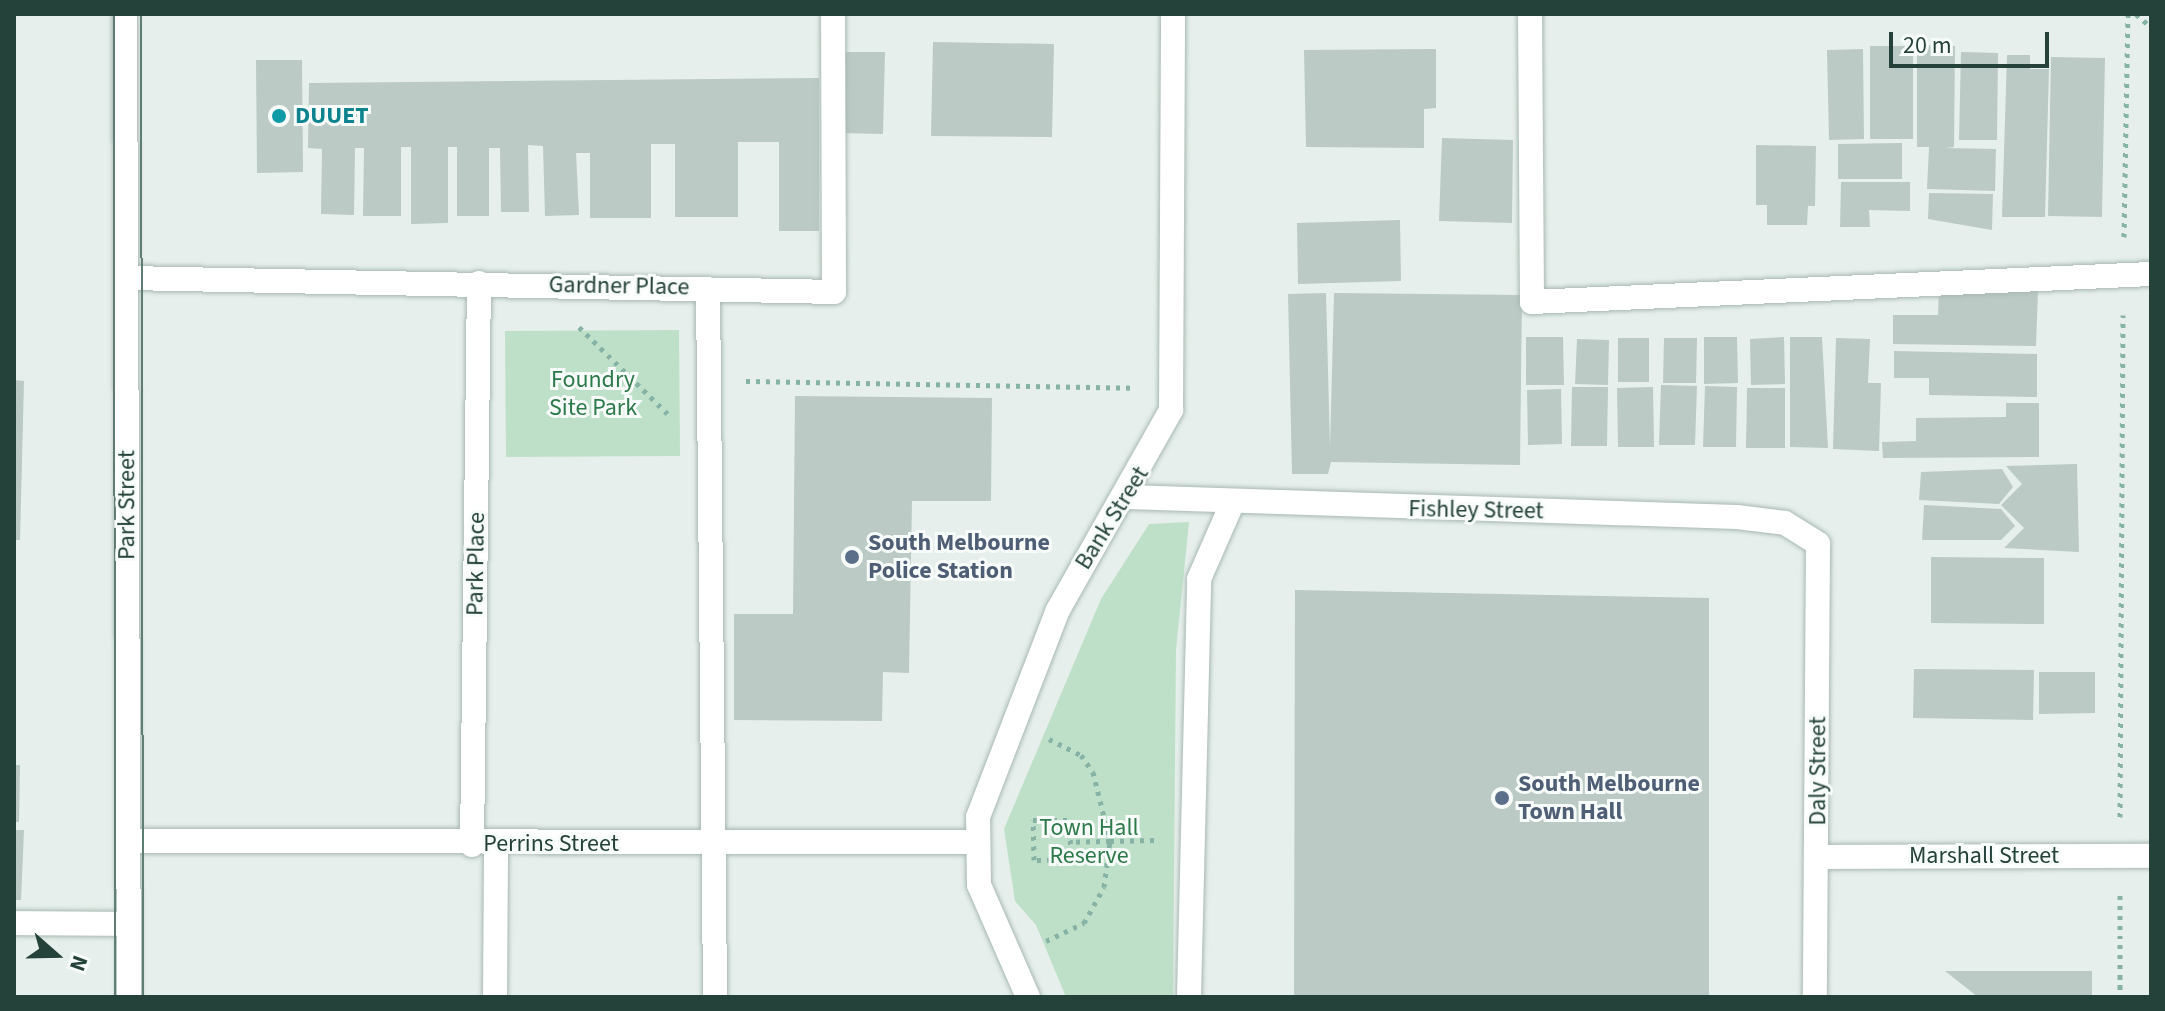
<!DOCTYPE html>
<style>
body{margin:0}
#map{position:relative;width:2165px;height:1011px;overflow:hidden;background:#e6efeb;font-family:"Source Sans 3",sans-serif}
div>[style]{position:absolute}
.green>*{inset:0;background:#bfe0c8}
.building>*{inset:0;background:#bbcac4}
.path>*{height:5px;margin-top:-2.5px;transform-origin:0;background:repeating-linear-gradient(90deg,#86b3a5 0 4px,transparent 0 10px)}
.roads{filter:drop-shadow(0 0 2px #a8b8b2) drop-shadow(0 0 2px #a8b8b2)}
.service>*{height:24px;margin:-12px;padding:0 12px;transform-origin:12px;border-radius:12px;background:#fff}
.minor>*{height:24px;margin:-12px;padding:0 12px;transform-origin:12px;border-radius:12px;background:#fff}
.tertiary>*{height:24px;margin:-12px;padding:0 12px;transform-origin:12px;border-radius:12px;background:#fff}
.tram>*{height:2px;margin:-1px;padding:0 1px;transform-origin:1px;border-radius:1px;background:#5f7d75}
.dots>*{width:22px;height:22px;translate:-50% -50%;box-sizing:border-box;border:4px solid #f7fbf9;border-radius:50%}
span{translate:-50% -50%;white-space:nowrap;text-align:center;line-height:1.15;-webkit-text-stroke:6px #f7fbf9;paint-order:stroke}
.culture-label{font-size:24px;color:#0d838f;font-weight:700}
.left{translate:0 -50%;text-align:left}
.street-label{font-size:24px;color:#24423a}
.park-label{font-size:24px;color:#2d7a4b}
.service-label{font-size:24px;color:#4e5e75;font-weight:700}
.frame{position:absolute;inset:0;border:16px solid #24423a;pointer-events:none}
.north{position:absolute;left:16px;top:915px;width:80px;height:80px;-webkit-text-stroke:6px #f7fbf9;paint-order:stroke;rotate:110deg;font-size:22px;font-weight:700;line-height:32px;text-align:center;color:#24423a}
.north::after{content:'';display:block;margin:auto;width:28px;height:36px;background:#24423a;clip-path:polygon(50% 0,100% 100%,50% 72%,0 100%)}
.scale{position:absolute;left:1889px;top:32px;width:160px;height:36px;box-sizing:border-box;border:4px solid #24423a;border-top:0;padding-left:10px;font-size:24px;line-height:28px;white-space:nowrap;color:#24423a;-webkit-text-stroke:6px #f7fbf9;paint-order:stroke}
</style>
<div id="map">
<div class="green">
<i style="clip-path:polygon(679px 330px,680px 456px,506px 457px,505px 331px)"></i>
<i style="clip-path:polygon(1189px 522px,1176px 650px,1173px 997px,1066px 997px,1036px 925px,1015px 901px,1004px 829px,1101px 599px,1149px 524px)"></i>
</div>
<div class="building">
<i style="clip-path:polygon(933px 42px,1054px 44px,1052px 137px,931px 136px)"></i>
<i style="clip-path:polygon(1917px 45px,1955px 46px,1954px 147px,1945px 148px,1996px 149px,1995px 191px,1927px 189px,1929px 147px,1917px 147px)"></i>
<i style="clip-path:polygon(1870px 46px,1913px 46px,1913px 139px,1870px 139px)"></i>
<i style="clip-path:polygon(1436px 49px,1436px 108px,1424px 109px,1424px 148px,1306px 147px,1304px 50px)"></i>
<i style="clip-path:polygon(1863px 49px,1864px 139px,1829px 140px,1827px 50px)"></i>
<i style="clip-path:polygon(842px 52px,885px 52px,883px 134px,840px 133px)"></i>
<i style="clip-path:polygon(1961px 52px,1998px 53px,1997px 140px,1959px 140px)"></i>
<i style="clip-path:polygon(2007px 55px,2030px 55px,2030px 69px,2049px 69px,2045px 217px,2002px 217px)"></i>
<i style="clip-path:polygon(2051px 57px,2105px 58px,2102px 217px,2048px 216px)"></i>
<i style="clip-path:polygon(256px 60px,302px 60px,303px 172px,257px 173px)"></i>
<i style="clip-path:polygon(819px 78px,819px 231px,779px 231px,779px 142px,738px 142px,738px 217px,675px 217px,675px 144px,651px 144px,651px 218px,590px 218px,590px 153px,576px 153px,579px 215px,545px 216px,543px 146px,528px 145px,529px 212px,501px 212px,500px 148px,489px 148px,489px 216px,457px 216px,457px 147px,448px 147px,448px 223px,411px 224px,411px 147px,401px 147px,401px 216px,363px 216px,364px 148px,355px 148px,354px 215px,321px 214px,322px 149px,308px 148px,309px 83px)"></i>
<i style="clip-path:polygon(1442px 138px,1513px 140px,1512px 223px,1439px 221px)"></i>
<i style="clip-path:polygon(1902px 143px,1902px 179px,1838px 179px,1838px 144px)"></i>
<i style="clip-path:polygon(1756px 145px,1816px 146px,1815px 206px,1808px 206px,1807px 225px,1767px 225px,1767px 205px,1756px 205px)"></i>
<i style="clip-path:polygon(1841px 182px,1910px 182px,1910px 211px,1869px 210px,1870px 227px,1840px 227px)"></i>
<i style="clip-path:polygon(1929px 193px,1993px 194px,1992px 230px,1928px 219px)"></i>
<i style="clip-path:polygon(1400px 220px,1401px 281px,1298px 284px,1297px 223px)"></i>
<i style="clip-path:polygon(1939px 288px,2038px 291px,2036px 346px,1893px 344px,1893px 315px,1938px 315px)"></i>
<i style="clip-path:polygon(1326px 293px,1330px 447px,1334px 293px,1522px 295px,1520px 465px,1331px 462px,1328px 474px,1292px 474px,1288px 294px)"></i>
<i style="clip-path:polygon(1526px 337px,1563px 337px,1564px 385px,1526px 385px)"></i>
<i style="clip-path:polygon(1704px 337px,1737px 337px,1738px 383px,1704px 384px)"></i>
<i style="clip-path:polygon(1784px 337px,1785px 384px,1751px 385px,1750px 339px)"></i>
<i style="clip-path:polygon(1790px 337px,1822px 337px,1828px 448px,1790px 447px)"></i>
<i style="clip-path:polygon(1618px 338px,1649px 338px,1649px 382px,1618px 382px)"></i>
<i style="clip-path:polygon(1664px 338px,1697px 338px,1696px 383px,1663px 383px)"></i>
<i style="clip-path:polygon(1836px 338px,1870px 339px,1868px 383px,1881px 383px,1879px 451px,1833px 449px)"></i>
<i style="clip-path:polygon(1577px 339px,1609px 340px,1608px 385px,1575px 384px)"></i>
<i style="clip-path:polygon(1894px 351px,2037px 354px,2037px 397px,1929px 395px,1929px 378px,1894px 378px)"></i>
<i style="clip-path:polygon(14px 380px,24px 381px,20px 540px,14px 540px)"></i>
<i style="clip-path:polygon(1661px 385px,1697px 386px,1695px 445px,1659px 445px)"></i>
<i style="clip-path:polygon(1705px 386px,1737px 387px,1736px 447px,1703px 447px)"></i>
<i style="clip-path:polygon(1572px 387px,1608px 387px,1607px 446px,1571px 446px)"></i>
<i style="clip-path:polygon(1653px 387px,1654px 447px,1618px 447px,1617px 388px)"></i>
<i style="clip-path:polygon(1747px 388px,1785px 388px,1785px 448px,1746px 448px)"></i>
<i style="clip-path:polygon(1561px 389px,1562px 444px,1528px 445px,1527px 390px)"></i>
<i style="clip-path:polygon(795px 396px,992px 398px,991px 501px,912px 501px,909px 673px,883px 672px,882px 721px,734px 720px,734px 614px,793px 614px)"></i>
<i style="clip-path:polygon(2006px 403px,2039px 403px,2039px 457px,1883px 458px,1882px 442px,1916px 441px,1916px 418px,2006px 417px)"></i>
<i style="clip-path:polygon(2077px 464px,2079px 552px,2004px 548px,2024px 528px,2001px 505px,2022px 484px,2006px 466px)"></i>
<i style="clip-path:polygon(2002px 469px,2013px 487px,1999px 504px,1919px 500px,1921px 472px)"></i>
<i style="clip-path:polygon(1924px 505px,2001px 509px,2015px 526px,2001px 540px,1922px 540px)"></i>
<i style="clip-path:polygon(1931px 557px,2044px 558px,2044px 624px,1931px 623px)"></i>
<i style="clip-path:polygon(1295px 590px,1709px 598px,1709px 997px,1294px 997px)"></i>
<i style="clip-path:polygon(1914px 669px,2034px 670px,2033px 720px,1913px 718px)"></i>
<i style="clip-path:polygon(2039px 672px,2095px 672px,2095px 713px,2039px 714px)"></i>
<i style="clip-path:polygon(14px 765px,20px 765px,19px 822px,14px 822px)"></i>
<i style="clip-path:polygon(14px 830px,24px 830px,21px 900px,14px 900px)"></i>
<i style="clip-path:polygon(1945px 971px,2092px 971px,2092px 997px,1978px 997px)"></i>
</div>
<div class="path">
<i style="left:2136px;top:14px;width:20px;rotate:41deg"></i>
<i style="left:2124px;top:237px;width:223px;rotate:-89deg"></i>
<i style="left:579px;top:327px;width:126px;rotate:44.4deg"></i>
<i style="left:746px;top:381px;width:386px;rotate:1deg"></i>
<i style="left:1049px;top:739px;width:36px;rotate:27deg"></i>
<i style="left:1081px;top:755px;width:21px;rotate:55deg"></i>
<i style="left:1093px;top:772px;width:71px;rotate:76.2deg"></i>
<i style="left:1110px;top:841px;width:45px;rotate:-1.3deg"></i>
<i style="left:2120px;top:817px;width:502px;rotate:-89.66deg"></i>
<i style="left:1033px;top:820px;width:37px"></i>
<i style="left:1070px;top:820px;width:39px;rotate:89deg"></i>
<i style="left:1071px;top:859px;width:37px;rotate:178deg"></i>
<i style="left:1034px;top:860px;width:40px;rotate:-91.4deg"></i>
<i style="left:2120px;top:895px;width:102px;rotate:90deg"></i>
<i style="left:1046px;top:941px;width:42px;rotate:-25.3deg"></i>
<i style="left:1084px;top:923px;width:41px;rotate:-60.9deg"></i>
<i style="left:1104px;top:887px;width:46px;rotate:-82.6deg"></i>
<i style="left:1110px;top:841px;width:39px;rotate:179deg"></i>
</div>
<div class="roads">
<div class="service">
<i style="left:1530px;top:14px;width:288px;rotate:89.6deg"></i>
<i style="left:1532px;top:302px;width:620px;rotate:-2.59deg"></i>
<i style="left:127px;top:278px;width:707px;rotate:1.13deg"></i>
<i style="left:834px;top:292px;width:278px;rotate:-90.2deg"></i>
<i style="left:708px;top:289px;width:708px;rotate:89.43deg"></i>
<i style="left:472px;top:845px;width:562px;rotate:-89.29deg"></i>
<i style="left:495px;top:997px;width:153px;rotate:-89.6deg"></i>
<i style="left:1189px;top:997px;width:418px;rotate:-88.6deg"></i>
<i style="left:1199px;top:579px;width:82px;rotate:-66.3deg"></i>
</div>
<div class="minor">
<i style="left:1127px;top:497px;width:610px;rotate:1.88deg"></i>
<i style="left:1737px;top:517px;width:48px;rotate:7.1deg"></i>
<i style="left:1785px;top:523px;width:39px;rotate:32deg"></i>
<i style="left:1818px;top:544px;width:453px;rotate:90.4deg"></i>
<i style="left:128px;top:841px;width:846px;rotate:0.07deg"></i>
<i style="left:1818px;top:857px;width:333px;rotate:-0.2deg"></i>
<i style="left:14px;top:923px;width:115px;rotate:0.5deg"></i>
<i style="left:1028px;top:997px;width:122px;rotate:-113.6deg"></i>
<i style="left:979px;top:885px;width:68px;rotate:-90.8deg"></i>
<i style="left:978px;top:817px;width:222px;rotate:-68.9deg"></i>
<i style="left:1058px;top:610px;width:230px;rotate:-60.5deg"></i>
<i style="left:1171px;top:410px;width:396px;rotate:-89.7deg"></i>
</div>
<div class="tertiary">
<i style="left:125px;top:14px;width:983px;rotate:89.77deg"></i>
</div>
</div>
<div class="tram">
<i style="left:114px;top:14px;width:983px;rotate:89.94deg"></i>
<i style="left:141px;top:14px;width:983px;rotate:89.88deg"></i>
</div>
<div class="dots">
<i style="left:279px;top:116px;background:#0f9aa8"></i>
<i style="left:852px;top:557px;background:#5c6f8a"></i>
<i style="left:1502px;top:798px;background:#5c6f8a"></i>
</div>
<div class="culture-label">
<span class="left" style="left:295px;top:116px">DUUET</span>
</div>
<div class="street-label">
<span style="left:619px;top:286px;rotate:1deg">Gardner Place</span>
<span style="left:127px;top:505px;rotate:-90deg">Park Street</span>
<span style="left:1476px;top:510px;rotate:1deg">Fishley Street</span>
<span style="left:1112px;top:518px;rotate:-58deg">Bank Street</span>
<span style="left:476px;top:564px;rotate:-89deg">Park Place</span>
<span style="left:1818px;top:771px;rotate:-90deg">Daly Street</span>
<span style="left:551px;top:844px">Perrins Street</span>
<span style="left:1984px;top:856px">Marshall Street</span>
</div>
<div class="park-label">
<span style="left:593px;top:394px">Foundry<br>Site Park</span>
<span style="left:1089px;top:842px">Town Hall<br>Reserve</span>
</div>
<div class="service-label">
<span class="left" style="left:868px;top:557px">South Melbourne<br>Police Station</span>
<span class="left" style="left:1518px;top:798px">South Melbourne<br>Town Hall</span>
</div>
<div class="frame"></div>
<div class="north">N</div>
<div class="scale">20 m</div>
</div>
